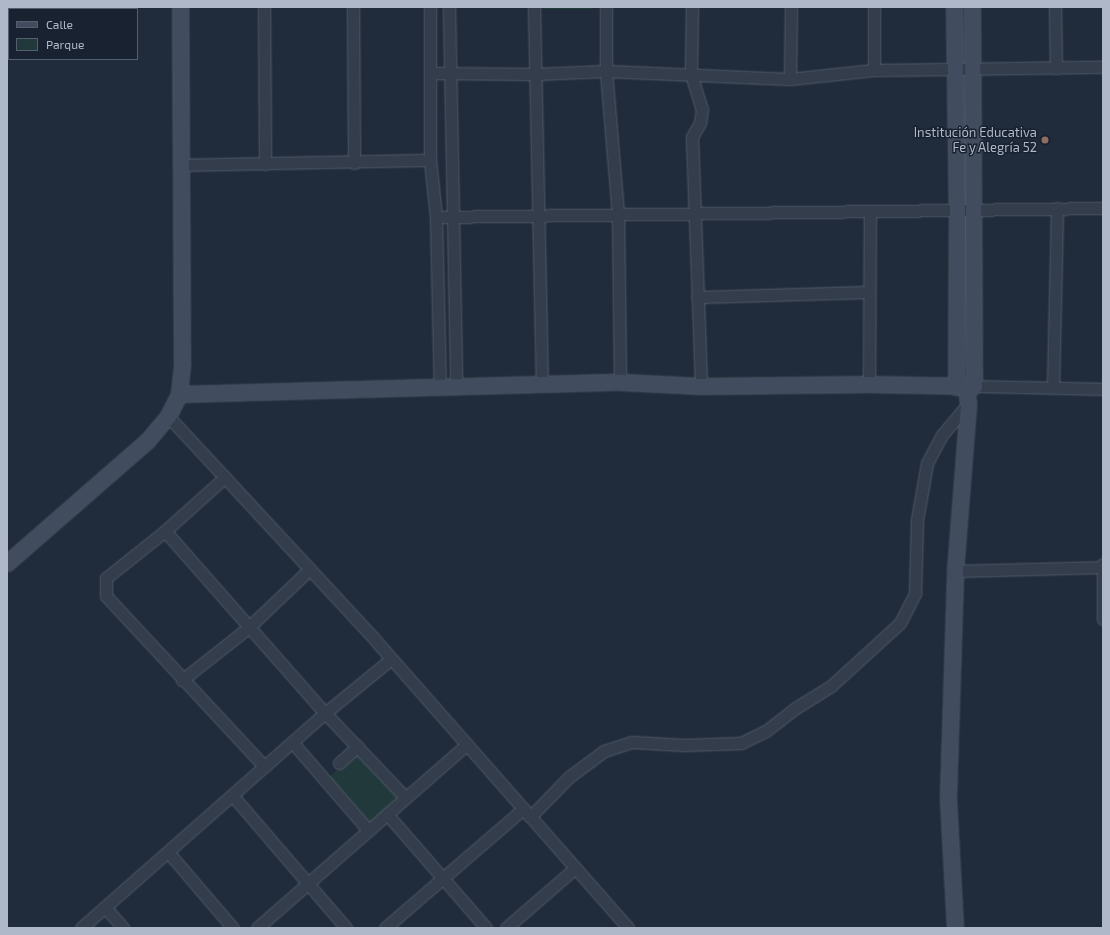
<!DOCTYPE html>
<meta charset="utf-8">
<style>
body{margin:0}
#map{position:relative;width:1110px;height:935px;overflow:hidden;background:#202b3b;font-family:"Exo 2",sans-serif}
div>[style]{position:absolute}
.green>*{inset:0;background:#22393c}
.roads{filter:drop-shadow(0 0 1px #515b69) drop-shadow(0 0 1px #515b69)}
.street>*{height:11px;margin:-5.5px;padding:0 5.5px;transform-origin:5.5px;border-radius:5.5px;background:#343d4c}
.secondary>*{height:15px;margin:-7.5px;padding:0 7.5px;transform-origin:7.5px;border-radius:7.5px;background:#414c5f}
.dots>*{width:11px;height:11px;translate:-50% -50%;box-sizing:border-box;border:2px solid #192230;border-radius:50%}
span{translate:-50% -50%;white-space:nowrap;text-align:center;line-height:1.15;-webkit-text-stroke:3px #192230;paint-order:stroke}
.poi-label{font-size:13px;color:#aeb8c8}
.right{translate:-100% -50%;text-align:right}
.frame{position:absolute;inset:0;border:8px solid #aeb8c8;pointer-events:none}
.legend{position:absolute;left:8px;top:8px;width:130px;height:52px;box-sizing:border-box;background:#192230;border:1px solid #555e6d;margin:0;padding:5px 7px;list-style:none;font-size:12px;color:#aeb8c8}
.legend li{display:flex;align-items:center;gap:8px;height:20px}
.legend b{width:20px;border:1px solid #555e6d}
</style>
<div id="map">
<div class="green">
<i style="clip-path:polygon(539px 7px,593px 7px,593px 9px,539px 9px)"></i>
<i style="clip-path:polygon(358px 751px,399px 799px,371px 824px,329px 777px)"></i>
</div>
<div class="roads">
<div class="street">
<i style="left:264px;top:7px;width:157px;rotate:89.6deg"></i>
<i style="left:353px;top:7px;width:156px;rotate:89.6deg"></i>
<i style="left:430px;top:7px;width:153px;rotate:90deg"></i>
<i style="left:430px;top:160px;width:57px;rotate:84deg"></i>
<i style="left:436px;top:217px;width:170px;rotate:88.7deg"></i>
<i style="left:449px;top:7px;width:379px;rotate:88.9deg"></i>
<i style="left:534px;top:7px;width:377px;rotate:88.8deg"></i>
<i style="left:606px;top:7px;width:64px;rotate:90deg"></i>
<i style="left:606px;top:71px;width:144px;rotate:85.2deg"></i>
<i style="left:618px;top:214px;width:168px;rotate:89.3deg"></i>
<i style="left:692px;top:7px;width:67px;rotate:90.9deg"></i>
<i style="left:691px;top:74px;width:37px;rotate:73deg"></i>
<i style="left:702px;top:109px;width:14px;rotate:98deg"></i>
<i style="left:700px;top:123px;width:16px;rotate:120deg"></i>
<i style="left:692px;top:137px;width:249px;rotate:87.9deg"></i>
<i style="left:874px;top:7px;width:63px;rotate:90deg"></i>
<i style="left:1055px;top:7px;width:61px;rotate:89.1deg"></i>
<i style="left:430px;top:73px;width:106px;rotate:0.5deg"></i>
<i style="left:536px;top:74px;width:70px;rotate:-2.5deg"></i>
<i style="left:606px;top:71px;width:184px;rotate:2.5deg"></i>
<i style="left:790px;top:79px;width:84px;rotate:-6.1deg"></i>
<i style="left:874px;top:70px;width:229px;rotate:-0.8deg"></i>
<i style="left:790px;top:79px;width:72px;rotate:-89.2deg"></i>
<i style="left:181px;top:165px;width:249px;rotate:-1.2deg"></i>
<i style="left:436px;top:217px;width:667px;rotate:-0.77deg"></i>
<i style="left:697px;top:297px;width:172px;rotate:-1.7deg"></i>
<i style="left:869px;top:384px;width:173px;rotate:-89.7deg"></i>
<i style="left:974px;top:386px;width:129px;rotate:1.3deg"></i>
<i style="left:1053px;top:387px;width:179px;rotate:-88.7deg"></i>
<i style="left:168px;top:416px;width:306px;rotate:47.2deg"></i>
<i style="left:376px;top:641px;width:382px;rotate:48.7deg"></i>
<i style="left:225px;top:477px;width:81px;rotate:138deg"></i>
<i style="left:165px;top:531px;width:75px;rotate:141.5deg"></i>
<i style="left:106px;top:578px;width:18px;rotate:90deg"></i>
<i style="left:106px;top:596px;width:233px;rotate:47.1deg"></i>
<i style="left:165px;top:531px;width:242px;rotate:48.7deg"></i>
<i style="left:325px;top:713px;width:117px;rotate:46.4deg"></i>
<i style="left:1103px;top:564px;width:55px;rotate:90deg"></i>
<i style="left:955px;top:571px;width:148px;rotate:-1.5deg"></i>
<i style="left:182px;top:680px;width:85px;rotate:-38.3deg"></i>
<i style="left:249px;top:627px;width:84px;rotate:-43.6deg"></i>
<i style="left:293px;top:743px;width:115px;rotate:49.2deg"></i>
<i style="left:339px;top:763px;width:25px;rotate:-42deg"></i>
<i style="left:233px;top:796px;width:174px;rotate:49.4deg"></i>
<i style="left:387px;top:814px;width:151px;rotate:49deg"></i>
<i style="left:530px;top:817px;width:56px;rotate:-45.7deg"></i>
<i style="left:569px;top:777px;width:44px;rotate:-36.6deg"></i>
<i style="left:604px;top:751px;width:29px;rotate:-18deg"></i>
<i style="left:632px;top:742px;width:52px;rotate:3.3deg"></i>
<i style="left:684px;top:745px;width:57px;rotate:-2deg"></i>
<i style="left:741px;top:743px;width:28px;rotate:-26deg"></i>
<i style="left:766px;top:731px;width:36px;rotate:-38deg"></i>
<i style="left:794px;top:709px;width:44px;rotate:-31.9deg"></i>
<i style="left:831px;top:686px;width:93px;rotate:-42.4deg"></i>
<i style="left:900px;top:623px;width:34px;rotate:-63deg"></i>
<i style="left:915px;top:593px;width:73px;rotate:-88.4deg"></i>
<i style="left:917px;top:520px;width:58px;rotate:-80deg"></i>
<i style="left:927px;top:463px;width:32px;rotate:-62deg"></i>
<i style="left:942px;top:435px;width:40px;rotate:-50deg"></i>
<i style="left:168px;top:852px;width:100px;rotate:49.5deg"></i>
<i style="left:105px;top:907px;width:28px;rotate:49deg"></i>
<i style="left:81px;top:928px;width:325px;rotate:-41.4deg"></i>
<i style="left:325px;top:713px;width:85px;rotate:-39.3deg"></i>
<i style="left:257px;top:928px;width:278px;rotate:-41.2deg"></i>
<i style="left:385px;top:928px;width:182px;rotate:-40.8deg"></i>
<i style="left:506px;top:928px;width:91px;rotate:-41deg"></i>
</div>
<div class="secondary">
<i style="left:954px;top:7px;width:203px;rotate:89.2deg"></i>
<i style="left:957px;top:210px;width:177px;rotate:90.3deg"></i>
<i style="left:179px;top:394px;width:441px;rotate:-1.6deg"></i>
<i style="left:620px;top:382px;width:81px;rotate:2.8deg"></i>
<i style="left:701px;top:386px;width:168px;rotate:-0.7deg"></i>
<i style="left:869px;top:384px;width:105px;rotate:1.1deg"></i>
<i style="left:974px;top:386px;width:379px;rotate:-90.3deg"></i>
<i style="left:7px;top:563px;width:186px;rotate:-41.1deg"></i>
<i style="left:147px;top:441px;width:33px;rotate:-50deg"></i>
<i style="left:168px;top:416px;width:25px;rotate:-63deg"></i>
<i style="left:179px;top:394px;width:31px;rotate:-84deg"></i>
<i style="left:182px;top:363px;width:356px;rotate:-90.3deg"></i>
<i style="left:955px;top:928px;width:130px;rotate:-93.1deg"></i>
<i style="left:948px;top:798px;width:227px;rotate:-88.2deg"></i>
<i style="left:955px;top:571px;width:168px;rotate:-85.5deg"></i>
<i style="left:968px;top:404px;width:18px;rotate:-96deg"></i>
</div>
</div>
<div class="dots">
<i style="left:1045px;top:140px;background:#8d6e63"></i>
</div>
<div class="poi-label">
<span class="right" style="left:1037px;top:140px">Institución Educativa<br>Fe y Alegría 52</span>
</div>
<div class="frame"></div>
<ul class="legend">
<li><b style="height:5px;background:#414c5f"></b>Calle</li>
<li><b style="height:11px;background:#22393c"></b>Parque</li>
</ul>
</div>
